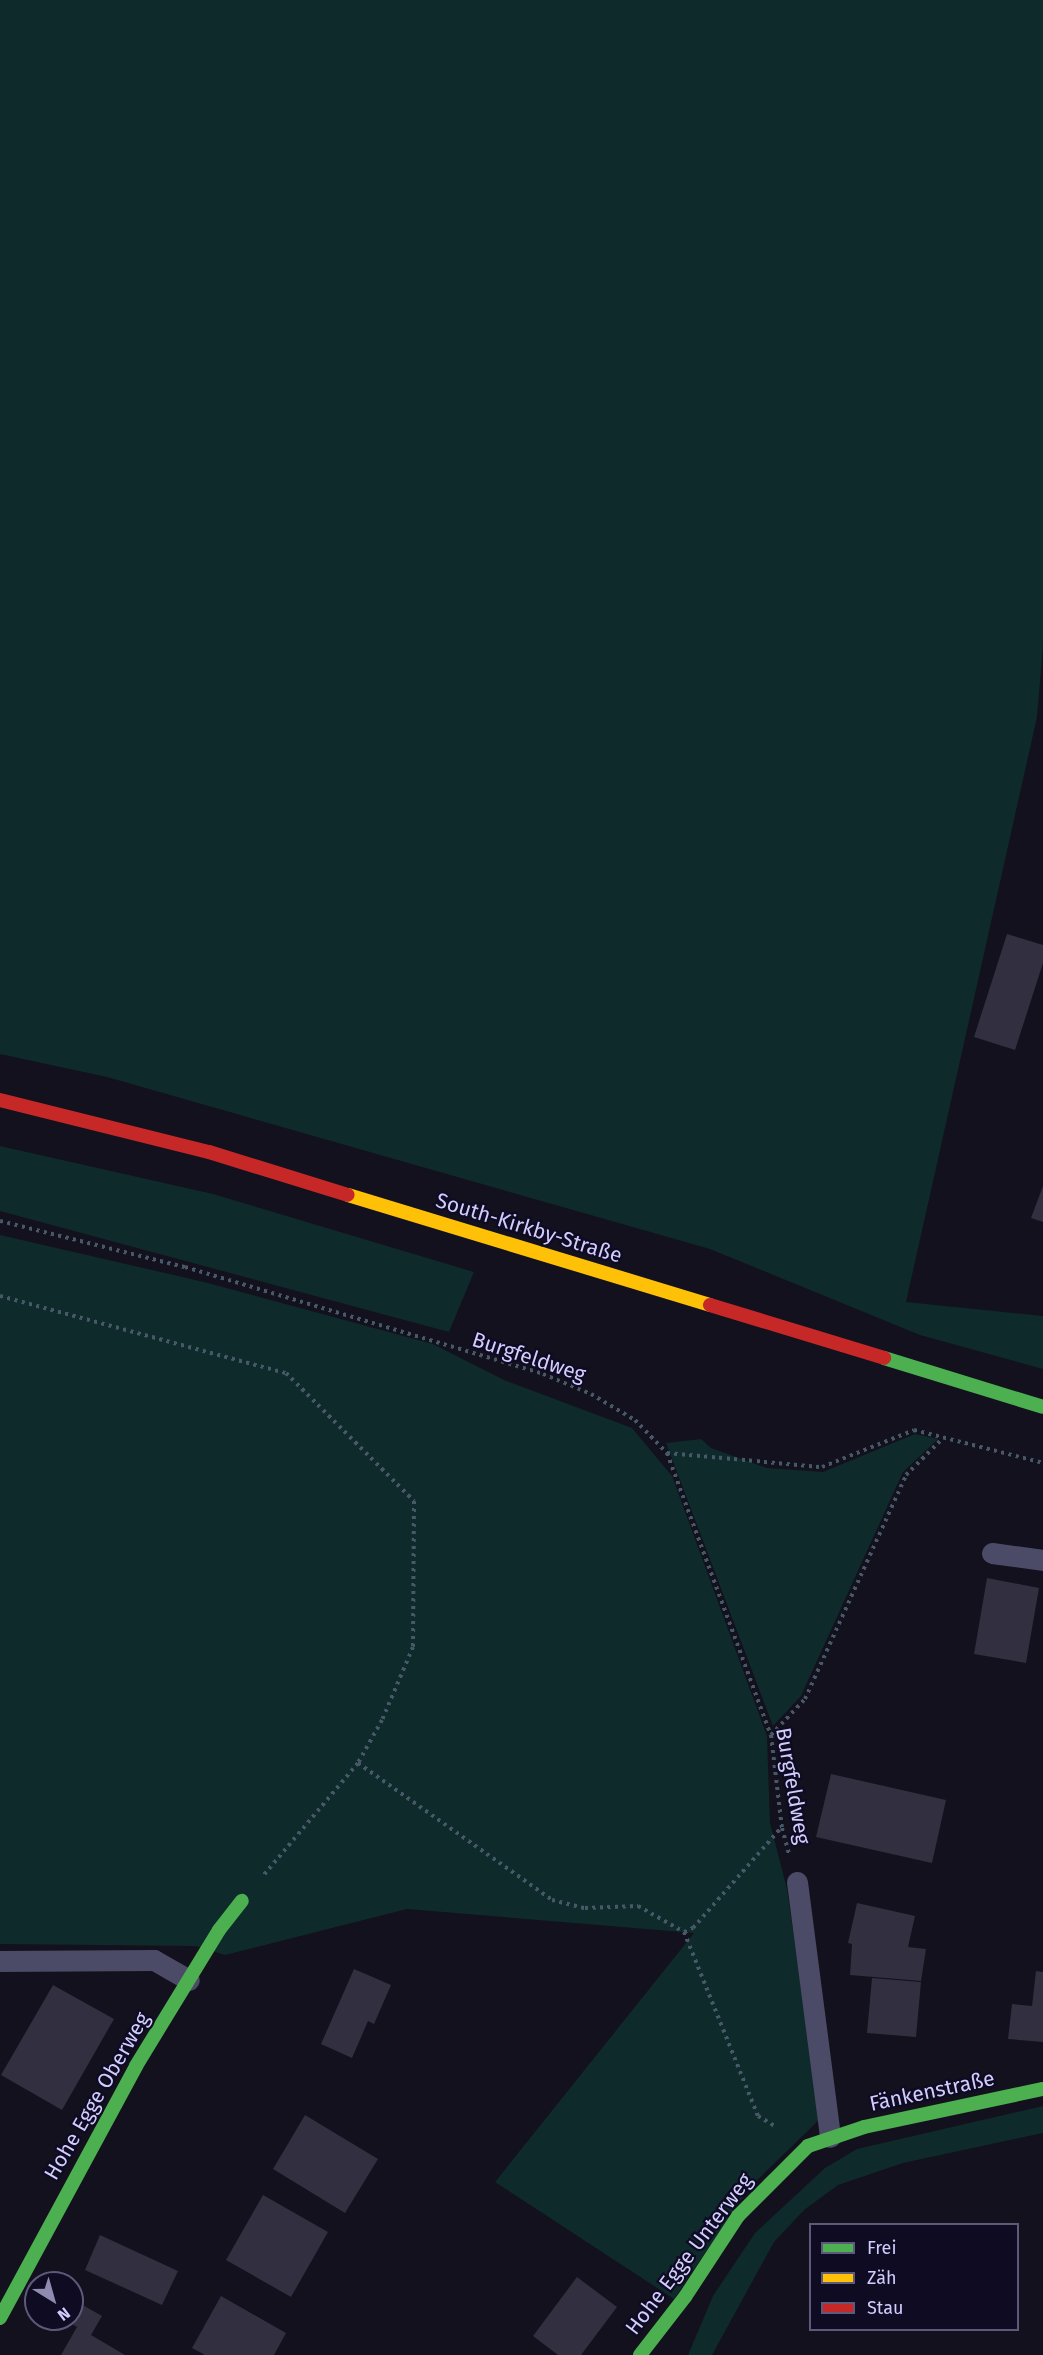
<!DOCTYPE html>
<meta charset="utf-8">
<style>
body{margin:0}
#map{position:relative;width:1043px;height:2355px;overflow:hidden;background:#12111d;font-family:"Fira Sans",sans-serif}
div>[style]{position:absolute}
.green>*{inset:0;background:#0f2a2a}
.building>*{inset:0;background:#312f40}
.path>*{height:4px;margin-top:-2px;transform-origin:0;background:repeating-linear-gradient(90deg,#475868 0 3px,transparent 0 7.5px)}
.lane>*{height:21px;margin:-10.5px;padding:0 10.5px;transform-origin:10.5px;border-radius:10.5px;background:#4c4b67}
.fast>*{height:14px;margin:-7px;padding:0 7px;transform-origin:7px;border-radius:7px;background:#4caf50}
.slow>*{height:14px;margin:-7px;padding:0 7px;transform-origin:7px;border-radius:7px;background:#ffc107}
.jam>*{height:14px;margin:-7px;padding:0 7px;transform-origin:7px;border-radius:7px;background:#c62828}
span{translate:-50% -50%;white-space:nowrap;text-align:center;line-height:1.15;-webkit-text-stroke:4.5px #0f0b23;paint-order:stroke}
.street-label{font-size:21px;color:#d2cdff}
.legend{position:absolute;left:809px;top:2223px;width:210px;height:108px;box-sizing:border-box;background:#0f0b23;border:2px solid #5d597b;margin:0;padding:8px 10px;list-style:none;font-size:18px;color:#d2cdff}
.legend li{display:flex;align-items:center;gap:12px;height:30px}
.legend b{width:30px;border:2px solid #5d597b}
.north{position:absolute;left:24px;top:2271px;width:60px;height:60px;box-sizing:border-box;background:#0f0b23;border:2px solid #5d597b;border-radius:50%;rotate:143deg;font-size:16px;font-weight:700;line-height:24px;text-align:center;color:#d2cdff}
.north::after{content:'';display:block;margin:auto;width:21px;height:27px;background:#8f8bb0;clip-path:polygon(50% 0,100% 100%,50% 72%,0 100%)}
</style>
<div id="map">
<div class="green">
<i style="clip-path:polygon(0 0,1043px 0,1043px 646px,1037px 717px,906px 1302px,1043px 1316px,1043px 1369px,920px 1335px,710px 1249px,107px 1077px,0 1054px)"></i>
<i style="clip-path:polygon(0 1146px,213px 1194px,474px 1272px,449px 1332px,0 1211px)"></i>
<i style="clip-path:polygon(0 1235px,204px 1282px,433px 1344px,504px 1380px,632px 1428px,672px 1476px,767px 1736px,770px 1823px,787px 1889px,820px 2119px,749px 2188px,674px 2299px,495px 2182px,694px 1933px,407px 1909px,225px 1955px,196px 1946px,0 1944px)"></i>
<i style="clip-path:polygon(915px 1434px,938px 1439px,903px 1472px,801px 1696px,773px 1726px,666px 1443px,701px 1439px,711px 1448px,767px 1468px,823px 1472px)"></i>
<i style="clip-path:polygon(1043px 2106px,1043px 2133px,903px 2163px,838px 2185px,804px 2210px,774px 2242px,712px 2355px,688px 2355px,713px 2296px,755px 2233px,825px 2168px,857px 2149px)"></i>
</div>
<div class="building">
<i style="clip-path:polygon(1007px 934px,1043px 945px,1043px 963px,1015px 1050px,974px 1037px)"></i>
<i style="clip-path:polygon(1043px 1186px,1043px 1222px,1031px 1218px)"></i>
<i style="clip-path:polygon(987px 1578px,1039px 1588px,1026px 1663px,974px 1654px)"></i>
<i style="clip-path:polygon(831px 1774px,946px 1800px,932px 1863px,816px 1837px)"></i>
<i style="clip-path:polygon(857px 1903px,915px 1916px,908px 1947px,926px 1949px,921px 1981px,850px 1975px,852px 1944px,848px 1943px)"></i>
<i style="clip-path:polygon(354px 1969px,391px 1985px,374px 2024px,368px 2021px,352px 2058px,321px 2044px)"></i>
<i style="clip-path:polygon(1036px 1971px,1043px 1972px,1043px 2042px,1008px 2039px,1012px 2004px,1032px 2006px)"></i>
<i style="clip-path:polygon(872px 1978px,921px 1982px,916px 2037px,867px 2033px)"></i>
<i style="clip-path:polygon(53px 1985px,114px 2019px,62px 2110px,1px 2075px)"></i>
<i style="clip-path:polygon(305px 2115px,378px 2159px,345px 2213px,273px 2169px)"></i>
<i style="clip-path:polygon(263px 2195px,328px 2232px,291px 2297px,226px 2260px)"></i>
<i style="clip-path:polygon(100px 2235px,178px 2271px,162px 2305px,85px 2270px)"></i>
<i style="clip-path:polygon(577px 2277px,617px 2307px,581px 2355px,558px 2355px,533px 2336px)"></i>
<i style="clip-path:polygon(221px 2296px,286px 2333px,274px 2355px,205px 2355px,192px 2348px)"></i>
<i style="clip-path:polygon(72px 2299px,102px 2316px,91px 2335px,125px 2355px,61px 2355px,77px 2327px,63px 2319px,72px 2319px)"></i>
</div>
<div class="path">
<i style="left:0;top:1221px;width:191px;rotate:14deg"></i>
<i style="left:185px;top:1267px;width:374px;rotate:16.6deg"></i>
<i style="left:543px;top:1374px;width:52px;rotate:22.6deg"></i>
<i style="left:591px;top:1394px;width:51px;rotate:30.6deg"></i>
<i style="left:635px;top:1420px;width:46px;rotate:45.9deg"></i>
<i style="left:667px;top:1453px;width:301px;rotate:69.8deg"></i>
<i style="left:771px;top:1735px;width:94px;rotate:83.3deg"></i>
<i style="left:782px;top:1828px;width:28px;rotate:75deg"></i>
<i style="left:0;top:1296px;width:296px;rotate:15.1deg"></i>
<i style="left:286px;top:1373px;width:181px;rotate:45deg"></i>
<i style="left:414px;top:1501px;width:146px;rotate:90.4deg"></i>
<i style="left:413px;top:1647px;width:79px;rotate:113deg"></i>
<i style="left:382px;top:1720px;width:49px;rotate:119.2deg"></i>
<i style="left:358px;top:1763px;width:148px;rotate:130.1deg"></i>
<i style="left:667px;top:1453px;width:156px;rotate:5.2deg"></i>
<i style="left:822px;top:1467px;width:99px;rotate:-21.9deg"></i>
<i style="left:914px;top:1430px;width:133px;rotate:14.3deg"></i>
<i style="left:771px;top:1735px;width:50px;rotate:-46.6deg"></i>
<i style="left:805px;top:1699px;width:246px;rotate:-65.7deg"></i>
<i style="left:906px;top:1475px;width:52px;rotate:-45deg"></i>
<i style="left:358px;top:1763px;width:237px;rotate:35.2deg"></i>
<i style="left:552px;top:1900px;width:34px;rotate:14deg"></i>
<i style="left:585px;top:1908px;width:53px;rotate:-2.2deg"></i>
<i style="left:638px;top:1906px;width:53px;rotate:29.5deg"></i>
<i style="left:684px;top:1932px;width:198px;rotate:68.1deg"></i>
<i style="left:758px;top:2116px;width:21px;rotate:31deg"></i>
<i style="left:684px;top:1932px;width:10px;rotate:-24deg"></i>
<i style="left:693px;top:1928px;width:133px;rotate:-48.7deg"></i>
</div>
<div class="lane">
<i style="left:992px;top:1553px;width:51px;rotate:7.8deg"></i>
<i style="left:797px;top:1882px;width:257px;rotate:82.6deg"></i>
<i style="left:0;top:1961px;width:154px;rotate:-0.4deg"></i>
<i style="left:154px;top:1960px;width:40px;rotate:29.7deg"></i>
</div>
<div class="fast">
<i style="left:884px;top:1358px;width:166px;rotate:17.1deg"></i>
<i style="left:0;top:2318px;width:286px;rotate:-61.6deg"></i>
<i style="left:136px;top:2066px;width:159px;rotate:-58.6deg"></i>
<i style="left:219px;top:1930px;width:37px;rotate:-52deg"></i>
<i style="left:640px;top:2355px;width:73px;rotate:-52.2deg"></i>
<i style="left:685px;top:2297px;width:97px;rotate:-56.8deg"></i>
<i style="left:738px;top:2216px;width:99px;rotate:-45deg"></i>
<i style="left:808px;top:2146px;width:59px;rotate:-18.7deg"></i>
<i style="left:864px;top:2127px;width:183px;rotate:-12deg"></i>
</div>
<div class="slow">
<i style="left:348px;top:1195px;width:378px;rotate:16.9deg"></i>
</div>
<div class="jam">
<i style="left:0;top:1100px;width:215px;rotate:14deg"></i>
<i style="left:209px;top:1152px;width:145px;rotate:17.2deg"></i>
<i style="left:710px;top:1305px;width:182px;rotate:16.9deg"></i>
</div>
<div class="street-label">
<span style="left:529px;top:1228px;rotate:17deg">South-Kirkby-Straße</span>
<span style="left:529px;top:1357px;rotate:18deg">Burgfeldweg</span>
<span style="left:793px;top:1786px;rotate:80deg">Burgfeldweg</span>
<span style="left:932px;top:2091px;rotate:-12deg">Fänkenstraße</span>
<span style="left:97px;top:2096px;rotate:-60deg">Hohe Egge Oberweg</span>
<span style="left:689px;top:2254px;rotate:-53deg">Hohe Egge Unterweg</span>
</div>
<ul class="legend">
<li><b style="height:8px;background:#4caf50"></b>Frei</li>
<li><b style="height:8px;background:#ffc107"></b>Zäh</li>
<li><b style="height:8px;background:#c62828"></b>Stau</li>
</ul>
<div class="north">N</div>
</div>
